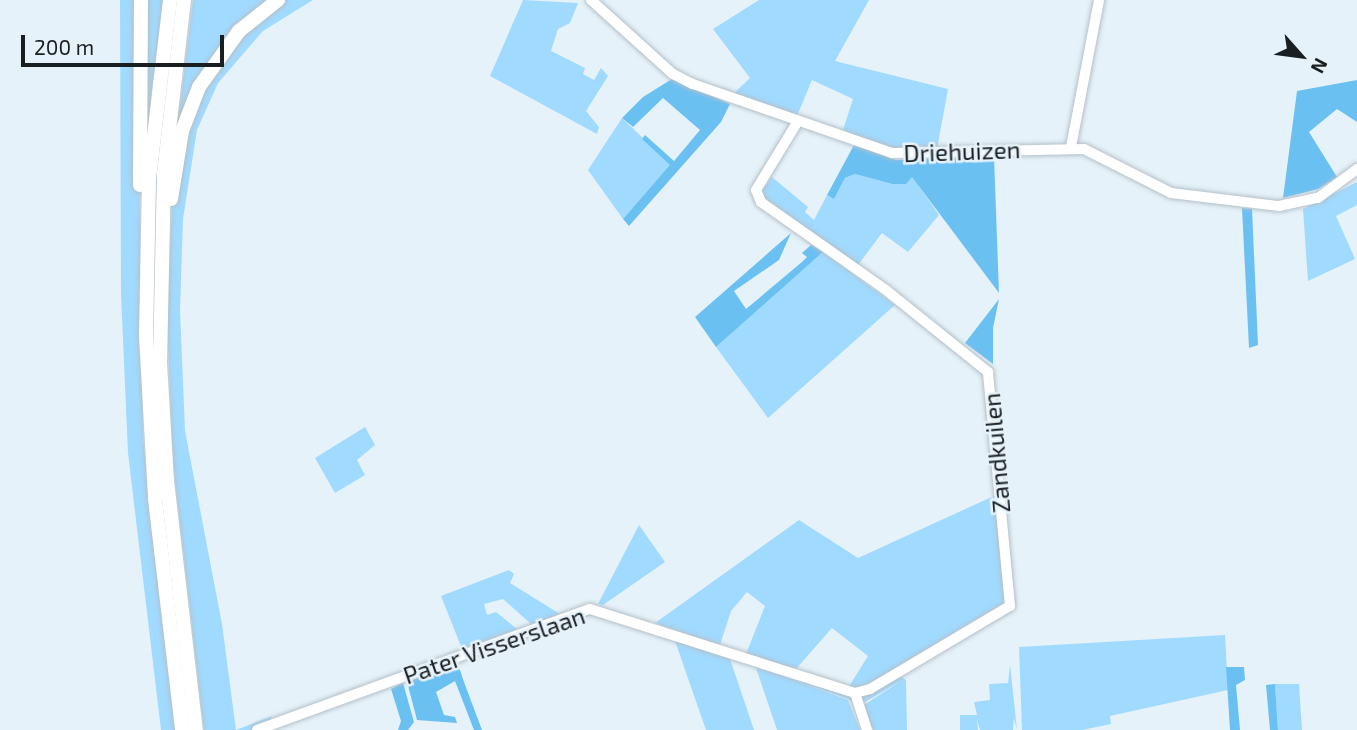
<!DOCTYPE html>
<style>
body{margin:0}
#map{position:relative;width:1357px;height:730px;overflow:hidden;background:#e6f2fa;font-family:"Exo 2",sans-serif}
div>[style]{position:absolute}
.green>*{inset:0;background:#a1daff}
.forest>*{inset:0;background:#6bc0f2}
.roads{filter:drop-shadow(0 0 2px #b4c0c8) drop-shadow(0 0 2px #b4c0c8)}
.minor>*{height:10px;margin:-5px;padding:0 5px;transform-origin:5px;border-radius:5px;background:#fff}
.highway>*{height:14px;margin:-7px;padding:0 7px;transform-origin:7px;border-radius:7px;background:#fff}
span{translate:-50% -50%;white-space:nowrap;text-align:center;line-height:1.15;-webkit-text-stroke:5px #e6f2fa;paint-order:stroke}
.street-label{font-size:24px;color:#191e21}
.north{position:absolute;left:1266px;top:21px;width:70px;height:70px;-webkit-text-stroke:5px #e6f2fa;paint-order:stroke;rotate:118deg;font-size:19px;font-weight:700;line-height:28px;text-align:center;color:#191e21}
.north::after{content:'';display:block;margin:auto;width:24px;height:32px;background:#191e21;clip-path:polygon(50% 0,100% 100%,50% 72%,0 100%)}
.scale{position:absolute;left:21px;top:35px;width:203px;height:32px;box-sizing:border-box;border:4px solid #191e21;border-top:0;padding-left:9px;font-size:21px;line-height:24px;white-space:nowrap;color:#191e21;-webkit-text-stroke:5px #e6f2fa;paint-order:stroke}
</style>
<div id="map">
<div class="green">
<i style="clip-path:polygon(120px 0,137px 0,143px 439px,175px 730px,161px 730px,128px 453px,121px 294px)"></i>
<i style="clip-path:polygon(146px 0,164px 0,147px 125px)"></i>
<i style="clip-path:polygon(193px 0,274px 0,224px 45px,173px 165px)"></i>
<i style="clip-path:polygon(282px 0,313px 0,263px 31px,218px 83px,197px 130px,183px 219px,180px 310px,185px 431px,222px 624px,236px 730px,272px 716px,269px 723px,252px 730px,204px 730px,173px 462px,167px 317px,172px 207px,184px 134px,222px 56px)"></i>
<i style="clip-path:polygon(523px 0,578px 3px,570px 23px,558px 29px,551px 51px,585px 68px,583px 74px,594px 80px,601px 68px,608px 76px,586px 111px,599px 127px,597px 134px,490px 76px)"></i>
<i style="clip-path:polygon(759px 0,869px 0,835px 61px,948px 89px,937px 149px,899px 151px,842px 133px,853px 99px,812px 80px,797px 116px,734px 93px,750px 78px,713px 29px)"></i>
<i style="clip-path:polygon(622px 118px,671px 165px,623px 219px,588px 170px)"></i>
<i style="clip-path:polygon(855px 174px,892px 184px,906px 184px,912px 176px,939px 215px,908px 252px,882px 233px,858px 265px,762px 198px,761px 192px,772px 177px,808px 207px,805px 212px,814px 220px,827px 195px,834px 198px,845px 178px)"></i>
<i style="clip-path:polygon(1357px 182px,1357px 205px,1336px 216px,1355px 259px,1308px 281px,1303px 209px)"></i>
<i style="clip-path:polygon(823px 252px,895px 305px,768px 418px,716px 347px)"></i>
<i style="clip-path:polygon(365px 427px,375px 445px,357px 460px,365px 475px,335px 493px,315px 458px)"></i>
<i style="clip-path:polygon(996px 495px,1005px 602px,857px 691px,848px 688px,868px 656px,832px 628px,795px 670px,746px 654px,765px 606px,747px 592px,731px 611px,720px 645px,655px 623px,799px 520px,858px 558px)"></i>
<i style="clip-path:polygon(639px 525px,665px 562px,603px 605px,598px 604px)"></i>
<i style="clip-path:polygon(509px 570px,514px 574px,510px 583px,560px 614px,531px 624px,503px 599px,484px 604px,487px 615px,496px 612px,517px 629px,462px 649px,441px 596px)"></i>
<i style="clip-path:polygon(591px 611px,853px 697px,862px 730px,852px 702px,848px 699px,770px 671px,848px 700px,860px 730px,777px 730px,756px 668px,762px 669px,594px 614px,461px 662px)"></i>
<i style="clip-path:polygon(1225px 635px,1228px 690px,1110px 716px,1111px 724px,1082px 730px,1022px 730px,1019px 647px)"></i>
<i style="clip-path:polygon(675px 641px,730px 659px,754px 730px,706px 730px)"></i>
<i style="clip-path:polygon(1010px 664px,1017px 730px,1014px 718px,1013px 730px,980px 730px,977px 719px,978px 730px,960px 730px,960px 715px,977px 715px,974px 702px,990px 700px,989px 684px,1008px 683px)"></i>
<i style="clip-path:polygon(900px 676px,906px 680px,907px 730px,873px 730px,864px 705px,904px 679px,865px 702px,858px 699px)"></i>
<i style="clip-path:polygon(1275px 684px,1299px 684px,1302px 730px,1278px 730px)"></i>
</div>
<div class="forest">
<i style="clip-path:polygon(672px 79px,730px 104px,721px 122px,629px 226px,623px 219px,670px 165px,642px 139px,645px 135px,674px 161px,700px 130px,663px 98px,633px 127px,622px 118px,643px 97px)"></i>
<i style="clip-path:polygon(1357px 80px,1357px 122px,1337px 109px,1309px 132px,1337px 177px,1318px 189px,1283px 198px,1297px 91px)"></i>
<i style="clip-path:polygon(854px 145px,896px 160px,994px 156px,999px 293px,912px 177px,906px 184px,892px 184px,855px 174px,845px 178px,834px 199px,827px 195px)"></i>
<i style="clip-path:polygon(1242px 208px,1252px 209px,1258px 345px,1249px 348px)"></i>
<i style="clip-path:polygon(791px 233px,779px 260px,734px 291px,746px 309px,802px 262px,807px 257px,802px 253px,811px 245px,823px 252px,716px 347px,695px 317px)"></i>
<i style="clip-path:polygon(999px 299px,993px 328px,993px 364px,965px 343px)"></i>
<i style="clip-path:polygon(458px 664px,464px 682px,482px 730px,474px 730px,455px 681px,436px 692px,444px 715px,455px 717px,457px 723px,417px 720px,407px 682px)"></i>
<i style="clip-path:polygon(1226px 667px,1244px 667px,1245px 680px,1236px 685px,1240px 730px,1230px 730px)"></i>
<i style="clip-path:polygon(403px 683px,414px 722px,408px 730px,398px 730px,401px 721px,391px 689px)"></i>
<i style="clip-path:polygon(1275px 684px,1278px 730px,1270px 730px,1266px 685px)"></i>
</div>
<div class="roads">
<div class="minor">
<i style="left:591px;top:0;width:110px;rotate:42.1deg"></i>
<i style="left:673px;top:74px;width:22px;rotate:27deg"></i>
<i style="left:693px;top:84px;width:211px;rotate:19.1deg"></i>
<i style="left:892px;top:153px;width:192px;rotate:-1.2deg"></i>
<i style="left:1084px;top:149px;width:97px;rotate:26.8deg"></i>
<i style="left:1171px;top:193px;width:109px;rotate:6.9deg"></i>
<i style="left:1279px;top:206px;width:40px;rotate:-12deg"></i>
<i style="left:1318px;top:198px;width:49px;rotate:-36.6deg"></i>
<i style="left:1071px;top:147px;width:150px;rotate:-79.2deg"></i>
<i style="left:855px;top:693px;width:39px;rotate:72deg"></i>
<i style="left:257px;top:730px;width:354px;rotate:-20deg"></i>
<i style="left:590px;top:609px;width:278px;rotate:17.6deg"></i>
<i style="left:855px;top:693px;width:16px;rotate:-15deg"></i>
<i style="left:870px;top:689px;width:163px;rotate:-30.7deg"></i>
<i style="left:1010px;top:606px;width:235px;rotate:-95.4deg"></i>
<i style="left:988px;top:372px;width:131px;rotate:-141.2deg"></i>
<i style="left:886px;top:290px;width:153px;rotate:-144.9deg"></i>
<i style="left:761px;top:202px;width:13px;rotate:-113deg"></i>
<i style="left:756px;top:190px;width:81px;rotate:-58.7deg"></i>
</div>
<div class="highway">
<i style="left:170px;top:0;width:180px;rotate:96.7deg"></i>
<i style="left:149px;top:179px;width:157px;rotate:91.1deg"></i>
<i style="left:146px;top:336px;width:163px;rotate:86.8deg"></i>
<i style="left:155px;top:499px;width:233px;rotate:83.3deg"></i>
<i style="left:184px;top:0;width:173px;rotate:96.6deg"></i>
<i style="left:164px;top:172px;width:191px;rotate:91.2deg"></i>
<i style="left:160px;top:363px;width:118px;rotate:86.6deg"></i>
<i style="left:167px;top:481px;width:251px;rotate:83.4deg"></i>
<i style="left:140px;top:185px;width:185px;rotate:-89.7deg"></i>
<i style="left:171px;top:199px;width:69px;rotate:-80.8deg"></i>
<i style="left:182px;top:131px;width:47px;rotate:-68.9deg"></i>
<i style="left:199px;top:87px;width:69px;rotate:-54.5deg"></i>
<i style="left:239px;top:31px;width:50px;rotate:-38.5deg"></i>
</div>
</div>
<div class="street-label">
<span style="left:962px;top:151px;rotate:-2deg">Driehuizen</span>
<span style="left:996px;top:453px;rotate:-95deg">Zandkuilen</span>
<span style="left:494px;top:645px;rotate:-19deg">Pater Visserslaan</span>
</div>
<div class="north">N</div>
<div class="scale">200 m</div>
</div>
